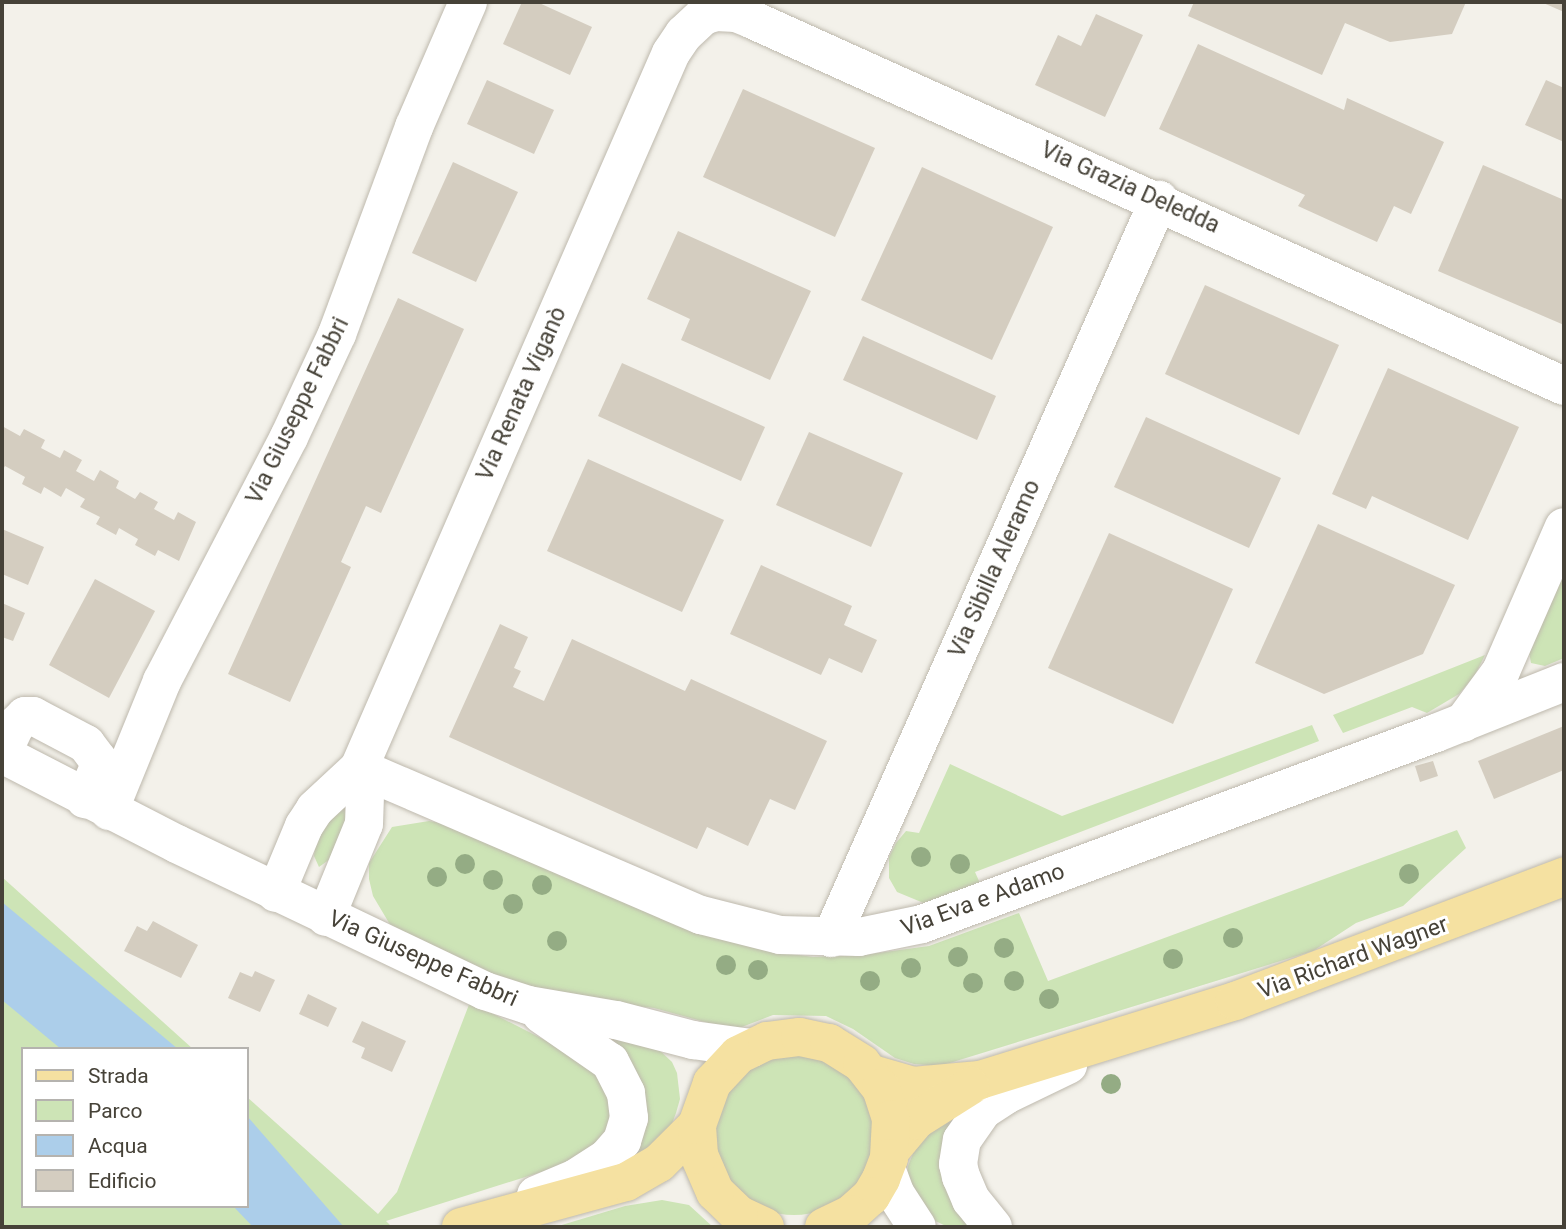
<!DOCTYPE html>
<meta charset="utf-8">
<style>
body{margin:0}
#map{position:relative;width:1566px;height:1229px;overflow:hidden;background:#f3f1ea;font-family:Roboto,sans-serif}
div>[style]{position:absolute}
.green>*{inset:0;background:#cde4b6}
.round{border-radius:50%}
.water>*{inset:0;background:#acceea}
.building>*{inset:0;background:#d4cdc0}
.roads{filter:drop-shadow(0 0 2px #beb9ad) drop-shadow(0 0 2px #beb9ad)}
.minor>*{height:38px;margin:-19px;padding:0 19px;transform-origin:19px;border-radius:19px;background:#fff}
.major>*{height:38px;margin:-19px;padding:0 19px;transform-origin:19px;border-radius:19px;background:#f5e1a1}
.trees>*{width:20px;height:20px;margin:-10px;border-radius:50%;background:#94ac84}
span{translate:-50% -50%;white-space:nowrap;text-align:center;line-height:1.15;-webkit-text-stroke:6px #fff;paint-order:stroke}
.street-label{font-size:23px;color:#464238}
.frame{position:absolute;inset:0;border:4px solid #464238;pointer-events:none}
.legend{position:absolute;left:21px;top:1047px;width:228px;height:161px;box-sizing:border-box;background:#fff;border:2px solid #b5b3af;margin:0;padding:9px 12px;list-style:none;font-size:21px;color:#464238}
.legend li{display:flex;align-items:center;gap:14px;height:35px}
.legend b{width:35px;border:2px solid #b5b3af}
</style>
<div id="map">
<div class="green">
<i style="clip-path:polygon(1564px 572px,1564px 658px,1545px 666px,1531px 663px,1529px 652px)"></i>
<i style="clip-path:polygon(1485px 655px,1475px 675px,1459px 694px,1427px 713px,1412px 707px,1343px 733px,1333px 715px)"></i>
<i style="clip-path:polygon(1312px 725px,1319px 741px,975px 872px,983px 890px,926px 904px,897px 892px,889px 878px,889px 857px,896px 843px,906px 831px,919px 833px,950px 764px,1062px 816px)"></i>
<i style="clip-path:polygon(351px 793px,348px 821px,330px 859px,319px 867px,314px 856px,316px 837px)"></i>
<i style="clip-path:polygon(429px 821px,451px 825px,763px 950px,813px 957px,863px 955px,929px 946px,1019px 913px,1048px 981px,1457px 830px,1466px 848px,1403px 906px,1356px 923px,1313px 951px,940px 1066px,914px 1064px,895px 1058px,853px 1029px,826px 1016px,773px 1015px,734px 1030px,654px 1008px,564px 998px,489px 976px,395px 933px,373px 896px,369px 879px,369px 863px,392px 827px)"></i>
<i style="clip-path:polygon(2px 877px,193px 1049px,23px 1049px,23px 1206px,247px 1206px,247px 1097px,378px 1214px,397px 1192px,470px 1002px,572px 1054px,601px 1073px,616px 1122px,579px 1160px,386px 1221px,392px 1227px,2px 1227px)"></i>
<i style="clip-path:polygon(586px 1032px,655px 1046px,672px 1062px,677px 1073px,680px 1099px,676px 1113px,671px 1126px,644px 1154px,628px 1156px)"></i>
<i class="round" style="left:714px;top:1055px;width:160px;height:160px"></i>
<i style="clip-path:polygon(952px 1110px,975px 1227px,948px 1227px,927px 1217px,907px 1180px,908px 1166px,918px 1141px)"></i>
<i style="clip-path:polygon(662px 1200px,689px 1205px,713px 1227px,555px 1227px,625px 1206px)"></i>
</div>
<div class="water">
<i style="clip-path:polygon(2px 902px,178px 1049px,61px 1049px,2px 1000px)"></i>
<i style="clip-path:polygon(247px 1116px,344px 1227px,253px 1227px,233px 1206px,247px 1206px)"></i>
</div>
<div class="building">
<i style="clip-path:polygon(522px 2px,537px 2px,592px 27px,570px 75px,503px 44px)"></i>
<i style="clip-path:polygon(1194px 2px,1466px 2px,1452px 34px,1390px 42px,1345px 23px,1322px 75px,1188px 16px)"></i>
<i style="clip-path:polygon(1541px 2px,1564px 2px,1564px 12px)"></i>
<i style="clip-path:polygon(1096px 14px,1143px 35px,1105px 117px,1035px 85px,1058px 35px,1081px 46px)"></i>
<i style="clip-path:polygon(1198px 44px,1344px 110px,1347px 98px,1444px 142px,1411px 214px,1394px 206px,1377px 242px,1298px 206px,1305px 195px,1159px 129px)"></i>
<i style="clip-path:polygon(487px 80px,554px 110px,534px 154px,467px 124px)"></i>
<i style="clip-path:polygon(1546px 80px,1564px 88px,1564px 142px,1525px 125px)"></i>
<i style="clip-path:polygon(743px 89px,875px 148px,835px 237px,703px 177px)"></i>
<i style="clip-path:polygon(453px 162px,518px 192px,476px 282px,412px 253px)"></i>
<i style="clip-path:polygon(1483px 165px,1564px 200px,1564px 325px,1438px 271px)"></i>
<i style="clip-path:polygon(922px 167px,1053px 227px,992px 360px,861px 300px)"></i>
<i style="clip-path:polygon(678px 231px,811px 291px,770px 380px,681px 340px,690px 319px,647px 299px)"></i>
<i style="clip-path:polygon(1205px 285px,1339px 345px,1299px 435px,1165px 374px)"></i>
<i style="clip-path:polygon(398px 298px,464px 329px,381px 513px,366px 506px,341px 562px,351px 567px,290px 702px,228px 674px)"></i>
<i style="clip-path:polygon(863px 336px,996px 396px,977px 440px,843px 380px)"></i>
<i style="clip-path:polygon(622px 363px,765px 427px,741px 481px,598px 416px)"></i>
<i style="clip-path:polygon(1388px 368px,1519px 427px,1468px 540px,1372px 496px,1366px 509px,1332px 494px)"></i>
<i style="clip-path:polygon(1146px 417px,1281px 478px,1249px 548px,1114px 487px)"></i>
<i style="clip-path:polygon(2px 426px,20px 436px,24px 429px,45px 440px,41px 448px,60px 458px,64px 450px,82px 460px,76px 471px,94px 481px,100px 470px,119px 481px,116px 488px,135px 499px,140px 492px,158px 502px,154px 509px,174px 520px,178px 512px,196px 522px,179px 561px,158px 550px,155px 556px,135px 545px,138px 539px,119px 528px,116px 535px,96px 524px,100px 517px,80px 507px,85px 499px,66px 488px,61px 497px,44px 487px,41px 494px,22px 484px,25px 477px,5px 466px,2px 471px)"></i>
<i style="clip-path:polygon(809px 432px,903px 473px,871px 547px,776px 505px)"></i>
<i style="clip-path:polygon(588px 459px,724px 520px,682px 612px,547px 551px)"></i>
<i style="clip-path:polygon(1318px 524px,1455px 585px,1423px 654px,1324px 694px,1255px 663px)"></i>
<i style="clip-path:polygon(2px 529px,44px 547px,28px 585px,2px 574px)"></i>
<i style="clip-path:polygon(1109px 533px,1233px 589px,1173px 724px,1048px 668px)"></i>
<i style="clip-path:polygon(761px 565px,852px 606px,844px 625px,877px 640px,862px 673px,829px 658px,821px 675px,730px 634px)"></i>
<i style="clip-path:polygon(95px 579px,155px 611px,109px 698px,49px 665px)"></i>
<i style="clip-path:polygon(2px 603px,25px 613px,13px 641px,2px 637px)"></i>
<i style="clip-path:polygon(500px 624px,528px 637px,514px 668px,521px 671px,513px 687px,544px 701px,572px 639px,685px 691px,691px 679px,827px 741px,795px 810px,770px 799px,748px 846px,707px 827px,697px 849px,449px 737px)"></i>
<i style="clip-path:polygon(1564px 726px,1564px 770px,1494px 799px,1478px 761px)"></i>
<i style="clip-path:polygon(1433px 761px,1438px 776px,1420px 782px,1415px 766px)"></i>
<i style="clip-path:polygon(153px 921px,198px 945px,181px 978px,124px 951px,137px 926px,147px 931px)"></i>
<i style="clip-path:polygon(255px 971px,275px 980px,260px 1012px,228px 998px,240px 972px,252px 977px)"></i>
<i style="clip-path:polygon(308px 994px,337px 1008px,328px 1027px,299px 1014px)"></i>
<i style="clip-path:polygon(362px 1021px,406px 1041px,392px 1072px,361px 1058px,365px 1048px,352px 1042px)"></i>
</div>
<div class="roads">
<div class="minor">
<i style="left:1463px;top:723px;width:64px;rotate:-53.8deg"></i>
<i style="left:1501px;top:671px;width:157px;rotate:-66.4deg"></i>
<i style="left:2px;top:754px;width:197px;rotate:27.2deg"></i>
<i style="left:177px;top:844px;width:341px;rotate:25.5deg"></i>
<i style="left:485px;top:991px;width:45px;rotate:18deg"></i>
<i style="left:528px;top:1005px;width:89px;rotate:9.7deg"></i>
<i style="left:616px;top:1020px;width:80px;rotate:14.6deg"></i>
<i style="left:693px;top:1040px;width:59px;rotate:7.9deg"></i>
<i style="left:2px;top:754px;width:31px;rotate:-65deg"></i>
<i style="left:15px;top:726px;width:14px;rotate:-45deg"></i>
<i style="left:25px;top:716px;width:8px"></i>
<i style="left:33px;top:716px;width:60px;rotate:27.8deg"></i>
<i style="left:86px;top:744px;width:20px;rotate:53deg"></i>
<i style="left:98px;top:760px;width:9px;rotate:90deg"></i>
<i style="left:98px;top:769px;width:33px;rotate:113deg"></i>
<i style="left:359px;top:768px;width:372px;rotate:23.3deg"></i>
<i style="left:701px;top:915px;width:81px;rotate:14.2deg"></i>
<i style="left:780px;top:935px;width:79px;rotate:1.5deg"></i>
<i style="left:859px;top:937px;width:64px;rotate:-11.7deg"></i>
<i style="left:922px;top:924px;width:548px;rotate:-20.38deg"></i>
<i style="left:1436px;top:733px;width:138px;rotate:-21.7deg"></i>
<i style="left:109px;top:811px;width:140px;rotate:-67.8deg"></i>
<i style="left:162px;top:681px;width:275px;rotate:-62.5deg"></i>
<i style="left:289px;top:437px;width:114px;rotate:-65deg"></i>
<i style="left:337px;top:334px;width:221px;rotate:-69.6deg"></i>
<i style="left:414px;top:127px;width:136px;rotate:-66.6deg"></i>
<i style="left:276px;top:893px;width:73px;rotate:-67.3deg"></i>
<i style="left:304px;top:826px;width:20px;rotate:-57deg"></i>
<i style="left:315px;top:809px;width:60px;rotate:-43deg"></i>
<i style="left:359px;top:768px;width:780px;rotate:-66.43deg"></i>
<i style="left:671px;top:53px;width:23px;rotate:-56deg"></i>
<i style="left:684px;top:34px;width:26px;rotate:-43deg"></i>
<i style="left:703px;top:16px;width:14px;rotate:-17deg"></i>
<i style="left:716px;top:12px;width:20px;rotate:3deg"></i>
<i style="left:736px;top:13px;width:18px;rotate:22deg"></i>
<i style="left:753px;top:20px;width:890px;rotate:24.29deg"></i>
<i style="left:326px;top:917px;width:100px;rotate:-67.8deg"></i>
<i style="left:364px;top:824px;width:31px;rotate:-88deg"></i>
<i style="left:365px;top:793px;width:26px;rotate:-103deg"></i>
<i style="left:831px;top:938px;width:808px;rotate:-66.04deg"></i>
<i style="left:886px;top:1168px;width:27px;rotate:70deg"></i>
<i style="left:895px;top:1193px;width:40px;rotate:57.1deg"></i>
<i style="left:536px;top:1195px;width:43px;rotate:-23deg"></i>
<i style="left:576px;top:1178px;width:37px;rotate:-33deg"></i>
<i style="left:607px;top:1158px;width:23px;rotate:-49deg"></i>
<i style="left:622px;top:1141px;width:24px;rotate:-73deg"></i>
<i style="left:629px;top:1118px;width:25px;rotate:-97deg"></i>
<i style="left:626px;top:1093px;width:35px;rotate:-117deg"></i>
<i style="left:610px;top:1062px;width:84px;rotate:-145.2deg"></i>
<i style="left:993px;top:1227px;width:35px;rotate:-129deg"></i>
<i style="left:971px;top:1200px;width:25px;rotate:-113deg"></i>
<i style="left:961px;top:1177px;width:13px;rotate:-103deg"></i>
<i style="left:958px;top:1164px;width:24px;rotate:-81deg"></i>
<i style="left:962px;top:1140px;width:37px;rotate:-55deg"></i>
<i style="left:983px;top:1110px;width:27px;rotate:-33deg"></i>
<i style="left:1006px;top:1095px;width:69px;rotate:-25.8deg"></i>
</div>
<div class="major">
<i style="left:872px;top:1074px;width:43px;rotate:16.3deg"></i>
<i style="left:913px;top:1086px;width:67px;rotate:-5.1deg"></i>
<i style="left:980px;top:1080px;width:267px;rotate:-17.2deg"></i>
<i style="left:1235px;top:1001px;width:352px;rotate:-20.7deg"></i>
<i style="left:891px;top:1150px;width:39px;rotate:-50deg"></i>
<i style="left:916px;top:1120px;width:64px;rotate:-32.2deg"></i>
<i style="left:461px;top:1227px;width:171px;rotate:-15.3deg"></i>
<i style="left:626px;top:1182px;width:38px;rotate:-30deg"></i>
<i style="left:659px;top:1163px;width:54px;rotate:-45deg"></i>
<i style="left:765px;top:1227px;width:29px;rotate:-155deg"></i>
<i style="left:739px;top:1215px;width:33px;rotate:-136deg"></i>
<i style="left:715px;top:1192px;width:40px;rotate:-113.4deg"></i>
<i style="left:699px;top:1155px;width:30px;rotate:-94deg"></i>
<i style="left:697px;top:1125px;width:45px;rotate:-70.3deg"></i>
<i style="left:712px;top:1083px;width:38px;rotate:-47deg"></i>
<i style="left:738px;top:1055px;width:32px;rotate:-26deg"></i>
<i style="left:767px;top:1041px;width:33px;rotate:-7deg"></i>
<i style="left:800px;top:1037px;width:30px;rotate:12deg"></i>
<i style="left:829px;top:1043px;width:39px;rotate:32deg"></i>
<i style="left:862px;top:1064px;width:31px;rotate:52deg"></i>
<i style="left:881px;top:1088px;width:33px;rotate:72deg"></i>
<i style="left:891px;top:1119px;width:39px;rotate:93deg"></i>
<i style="left:889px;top:1158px;width:22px;rotate:111deg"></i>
<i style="left:881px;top:1179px;width:20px;rotate:120deg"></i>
<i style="left:871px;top:1196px;width:27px;rotate:138deg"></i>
<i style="left:851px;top:1214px;width:30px;rotate:154deg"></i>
</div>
</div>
<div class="trees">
<i style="left:921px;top:857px"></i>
<i style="left:465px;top:864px"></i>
<i style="left:960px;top:864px"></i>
<i style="left:1409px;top:874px"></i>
<i style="left:437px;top:877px"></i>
<i style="left:493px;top:880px"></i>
<i style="left:542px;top:885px"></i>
<i style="left:513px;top:904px"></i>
<i style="left:1233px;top:938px"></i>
<i style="left:557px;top:941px"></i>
<i style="left:1004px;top:948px"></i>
<i style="left:958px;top:957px"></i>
<i style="left:1173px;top:959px"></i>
<i style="left:726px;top:965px"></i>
<i style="left:911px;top:968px"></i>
<i style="left:758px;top:970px"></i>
<i style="left:870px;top:981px"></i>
<i style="left:1014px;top:981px"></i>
<i style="left:973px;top:983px"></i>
<i style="left:1049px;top:999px"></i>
<i style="left:1111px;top:1084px"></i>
</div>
<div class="street-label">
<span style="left:1130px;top:188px;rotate:24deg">Via Grazia Deledda</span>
<span style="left:522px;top:394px;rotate:-66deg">Via Renata Viganò</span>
<span style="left:298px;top:411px;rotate:-64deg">Via Giuseppe Fabbri</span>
<span style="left:995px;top:569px;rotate:-66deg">Via Sibilla Aleramo</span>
<span style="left:983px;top:900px;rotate:-20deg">Via Eva e Adamo</span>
<span style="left:1353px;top:958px;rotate:-20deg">Via Richard Wagner</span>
<span style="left:423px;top:959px;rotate:24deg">Via Giuseppe Fabbri</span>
</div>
<div class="frame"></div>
<ul class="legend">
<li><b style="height:9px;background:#f5e1a1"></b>Strada</li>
<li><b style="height:19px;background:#cde4b6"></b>Parco</li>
<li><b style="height:19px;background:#acceea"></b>Acqua</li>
<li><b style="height:19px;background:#d4cdc0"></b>Edificio</li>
</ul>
</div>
